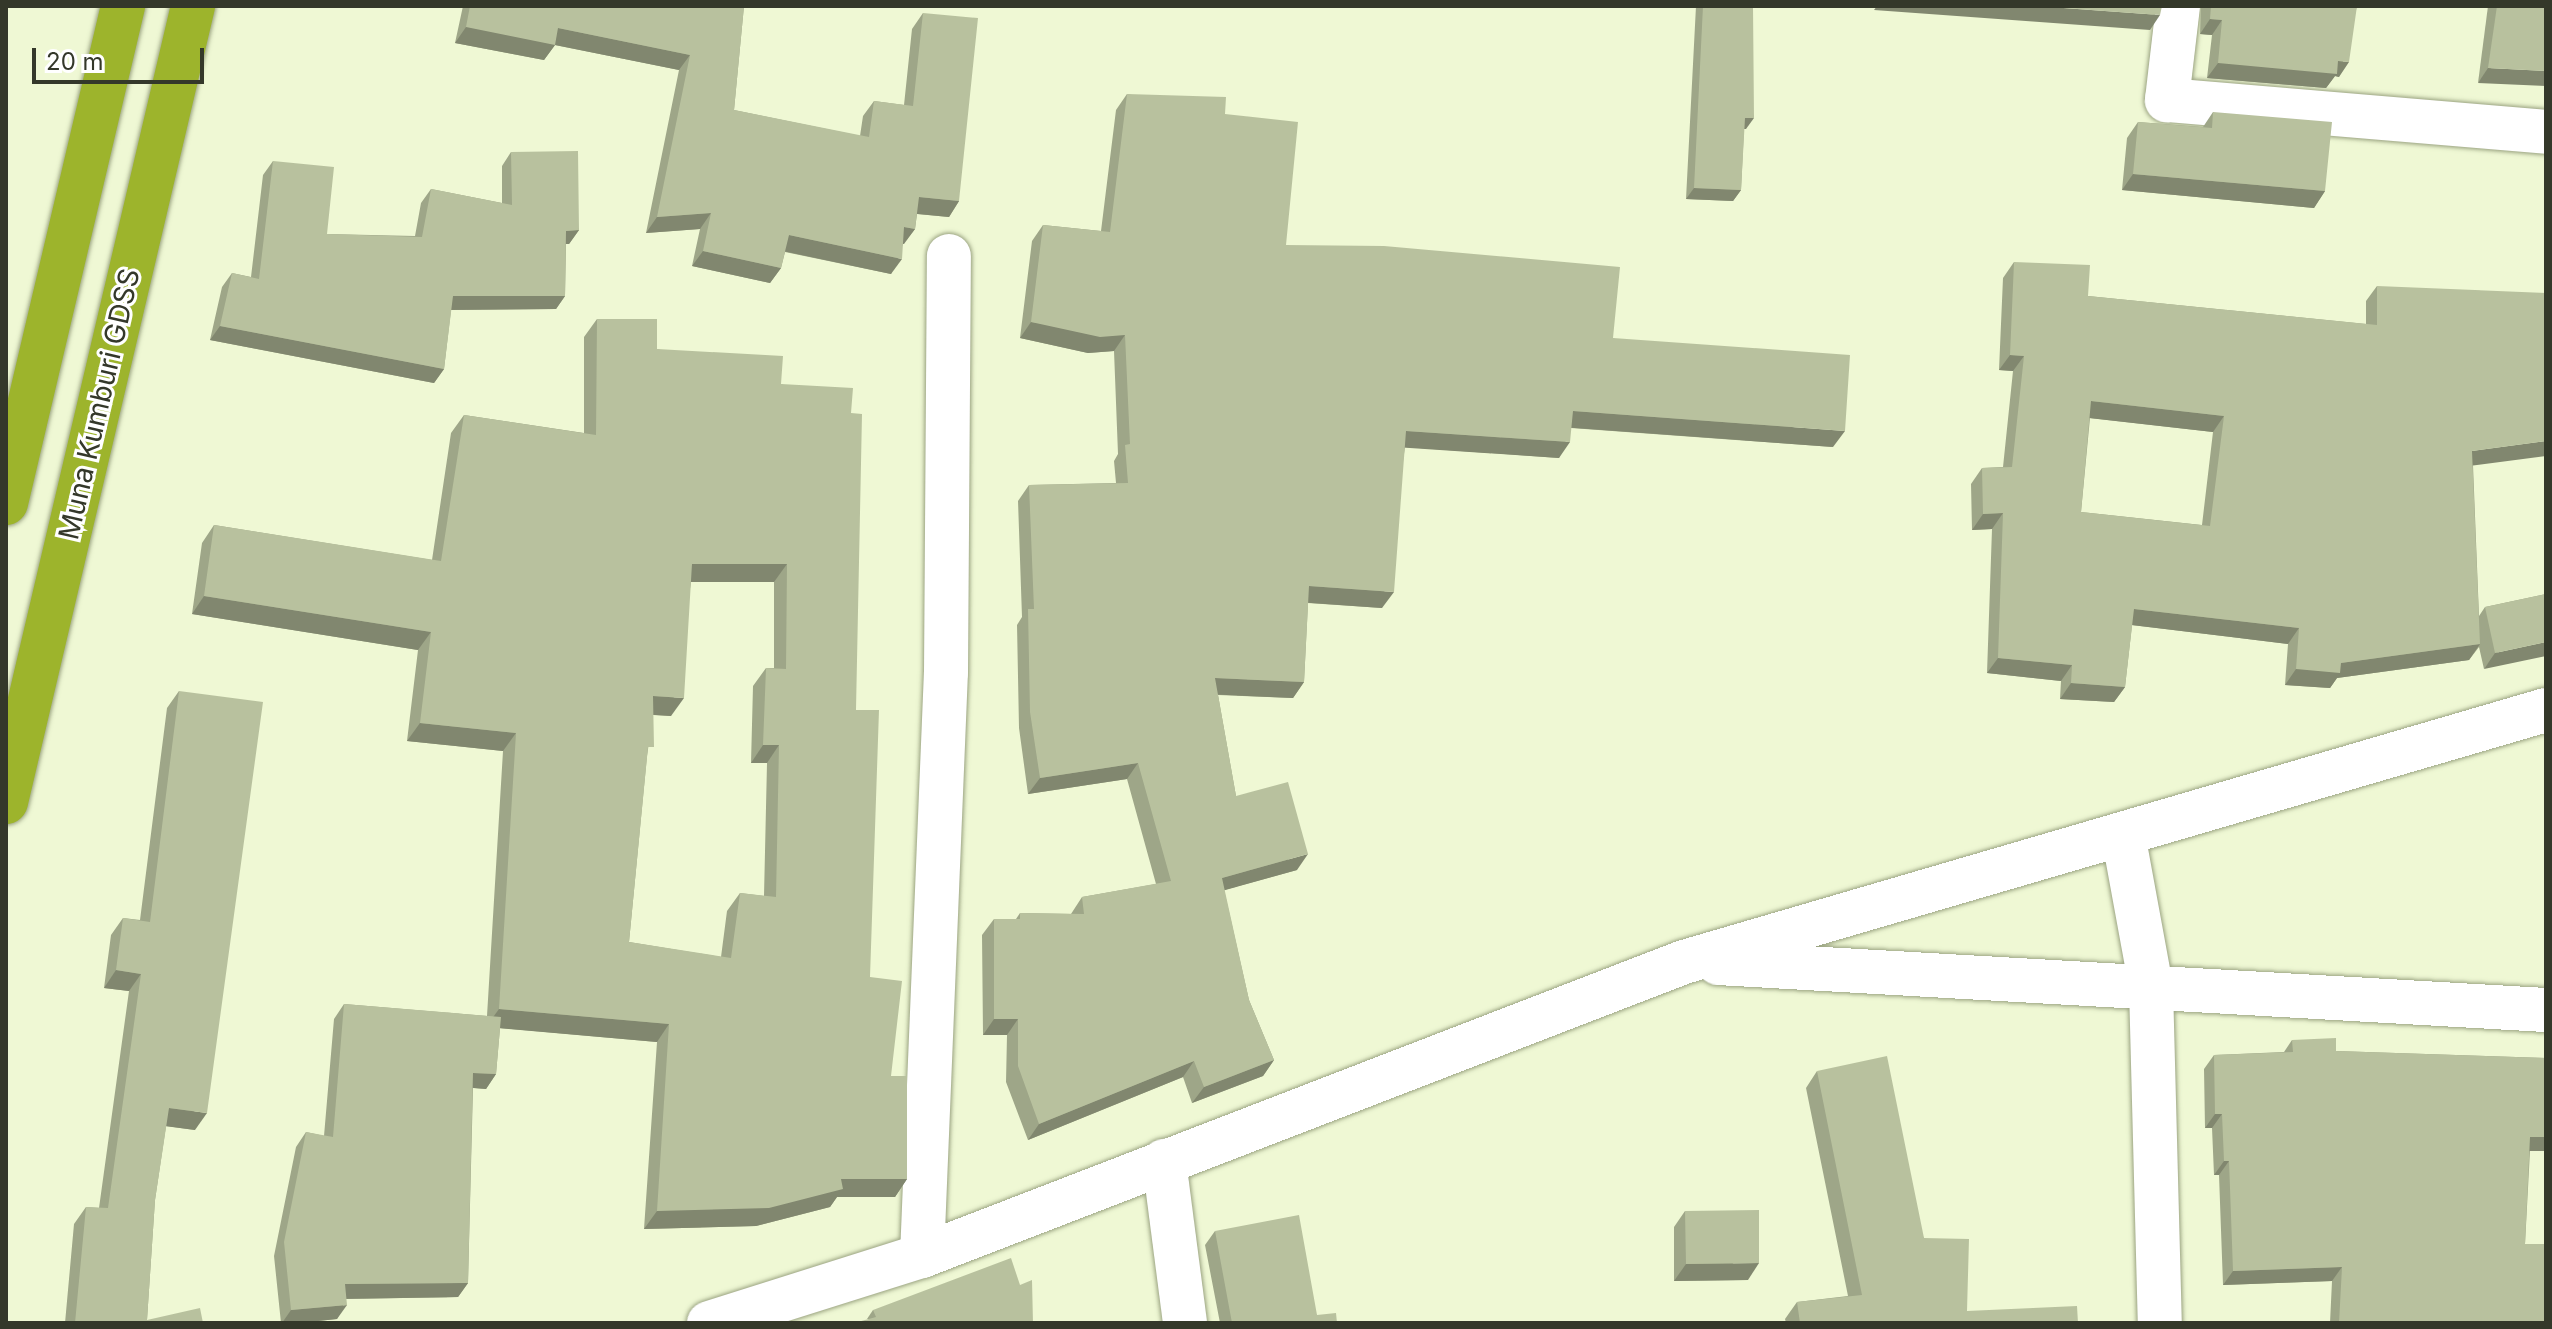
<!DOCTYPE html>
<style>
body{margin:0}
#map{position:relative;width:2552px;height:1329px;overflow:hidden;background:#eff8d4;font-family:Inter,sans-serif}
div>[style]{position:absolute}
.roads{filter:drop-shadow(0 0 2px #9ba482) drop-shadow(0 0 2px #9ba482)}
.street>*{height:44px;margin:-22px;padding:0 22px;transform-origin:22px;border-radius:22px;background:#fff}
.highway>*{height:44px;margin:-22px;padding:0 22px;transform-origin:22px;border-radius:22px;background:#9db42c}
.wall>*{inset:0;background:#9ea688}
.shaded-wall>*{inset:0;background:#81876f}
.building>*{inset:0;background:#b8c19e}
span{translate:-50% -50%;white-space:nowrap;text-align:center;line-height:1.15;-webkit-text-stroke:6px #fff;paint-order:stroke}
.street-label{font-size:28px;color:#34382a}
.frame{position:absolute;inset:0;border:8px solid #34382a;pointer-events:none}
.scale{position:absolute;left:32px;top:48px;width:172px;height:36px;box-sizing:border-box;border:4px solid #34382a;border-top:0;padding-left:10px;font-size:24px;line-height:28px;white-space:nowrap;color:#34382a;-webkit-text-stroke:6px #fff;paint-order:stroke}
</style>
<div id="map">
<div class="roads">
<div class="street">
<i style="left:2178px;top:6px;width:95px;rotate:96.7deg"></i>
<i style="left:2167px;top:100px;width:380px;rotate:4.8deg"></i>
<i style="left:2123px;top:834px;width:156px;rotate:79.6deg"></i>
<i style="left:2151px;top:987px;width:336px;rotate:88.5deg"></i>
<i style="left:1718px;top:963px;width:829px;rotate:3.25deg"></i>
<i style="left:1164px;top:1161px;width:163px;rotate:82.6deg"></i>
<i style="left:922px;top:1256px;width:584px;rotate:-87.65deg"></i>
<i style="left:946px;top:672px;width:416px;rotate:-89.6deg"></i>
<i style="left:709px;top:1323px;width:223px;rotate:-17.5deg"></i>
<i style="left:922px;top:1256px;width:817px;rotate:-21.1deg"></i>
<i style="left:1684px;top:962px;width:898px;rotate:-16.3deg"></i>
</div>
<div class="highway">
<i style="left:6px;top:503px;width:511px;rotate:-76.75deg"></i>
<i style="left:6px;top:802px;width:818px;rotate:-76.78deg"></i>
</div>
</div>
<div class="wall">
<i style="clip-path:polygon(463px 6px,744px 6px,734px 110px,860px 136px,863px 116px,874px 101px,904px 105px,912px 29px,923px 13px,959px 201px,949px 217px,917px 214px,915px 229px,903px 244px,891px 274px,785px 252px,781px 268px,770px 283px,692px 266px,700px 229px,646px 233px,679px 70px,555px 45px,544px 60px,455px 43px)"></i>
<i style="clip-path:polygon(1696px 6px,1753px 6px,1746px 129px,1744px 129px,1741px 190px,1733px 201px,1686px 199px)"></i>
<i style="clip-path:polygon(2201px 6px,2357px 6px,2339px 77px,2335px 76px,2326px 88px,2207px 78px,2212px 35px,2200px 34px)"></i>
<i style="clip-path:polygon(2488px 6px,2546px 6px,2478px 83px)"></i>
<i style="clip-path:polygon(1127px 94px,1225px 114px,1286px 245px,1613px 338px,1833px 447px,1571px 428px,1559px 458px,1405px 447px,1382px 608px,1308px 603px,1304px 682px,1293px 698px,1218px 695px,1236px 796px,1297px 870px,1224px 890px,1249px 1000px,1274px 1060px,1263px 1076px,1192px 1103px,1183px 1077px,1028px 1140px,1006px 1082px,1007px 1035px,983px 1035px,982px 935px,994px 919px,1016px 919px,1020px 913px,1071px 914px,1082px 897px,1156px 884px,1127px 779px,1028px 794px,1019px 728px,1017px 625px,1022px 617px,1018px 501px,1029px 485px,1116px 483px,1114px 461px,1118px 454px,1114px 351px,1088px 353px,1020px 338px,1032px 241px,1043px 225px,1101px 231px,1116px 110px)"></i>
<i style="clip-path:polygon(2213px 112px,2325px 191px,2314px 208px,2122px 190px,2127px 138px,2138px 122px,2203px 127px)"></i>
<i style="clip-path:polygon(511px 152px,579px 230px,569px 244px,566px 244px,565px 296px,556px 309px,451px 310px,444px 369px,434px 383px,210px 340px,222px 287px,232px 273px,251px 277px,263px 175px,273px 161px,327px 234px,415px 236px,421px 203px,431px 189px,502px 203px,502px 166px)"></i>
<i style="clip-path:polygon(evenodd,2014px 262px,2088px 296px,2366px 324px,2366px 301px,2377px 286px,2473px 465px,2479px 616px,2485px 607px,2546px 594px,2484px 669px,2479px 647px,2469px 660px,2337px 678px,2330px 688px,2285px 685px,2288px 644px,2132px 625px,2125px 687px,2114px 702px,2060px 699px,2061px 681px,1987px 673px,1992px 529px,1972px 530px,1971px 484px,1982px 468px,2003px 467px,2013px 371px,1999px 370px,2003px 278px,2014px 262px,2090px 418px,2213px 432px,2202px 525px,2081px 512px,2090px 418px)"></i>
<i style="clip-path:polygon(evenodd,597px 319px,657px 349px,781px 384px,851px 413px,856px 710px,870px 977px,891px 1076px,907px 1179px,895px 1197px,837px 1197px,830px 1207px,756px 1226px,644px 1229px,657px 1042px,500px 1028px,496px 1074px,486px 1089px,473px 1088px,468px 1283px,458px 1297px,346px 1299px,337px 1319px,299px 1323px,281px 1323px,274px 1256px,296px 1147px,306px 1132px,324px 1136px,334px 1019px,344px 1004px,487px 1016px,503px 751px,407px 741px,418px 650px,192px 614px,202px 543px,214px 525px,432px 560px,451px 433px,464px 415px,584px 433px,584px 337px,597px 319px,691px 582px,774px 582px,774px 668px,766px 668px,753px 686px,751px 763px,767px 763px,764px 896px,740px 893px,727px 911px,721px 957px,629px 942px,647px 756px,653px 715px,671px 716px,691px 582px)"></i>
<i style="clip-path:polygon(179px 691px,195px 1130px,166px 1126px,155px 1200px,147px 1320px,203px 1323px,65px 1323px,74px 1224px,86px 1207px,99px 1208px,129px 991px,104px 988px,111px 935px,123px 918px,140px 920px,167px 708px)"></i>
<i style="clip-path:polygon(2292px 1040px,2336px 1051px,2546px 1058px,2546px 1151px,2530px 1151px,2525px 1244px,2546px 1323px,2330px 1323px,2332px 1281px,2223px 1285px,2219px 1175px,2214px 1175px,2212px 1128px,2205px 1128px,2204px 1069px,2214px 1055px,2284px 1052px)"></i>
<i style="clip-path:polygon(1817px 1071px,1924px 1238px,1967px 1311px,2078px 1323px,1786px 1323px,1785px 1319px,1797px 1302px,1848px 1296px,1806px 1088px)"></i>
<i style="clip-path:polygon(1685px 1211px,1748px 1280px,1674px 1281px,1674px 1227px)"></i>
<i style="clip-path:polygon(1215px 1231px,1317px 1315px,1337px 1323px,1220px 1323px,1205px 1245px)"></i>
<i style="clip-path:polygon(873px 1310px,1033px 1323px,867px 1319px)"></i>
</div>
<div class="shaded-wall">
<i style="clip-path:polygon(1877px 6px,2036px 6px,2160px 15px,2150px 30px,1874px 10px)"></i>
<i style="clip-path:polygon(2210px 19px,2222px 20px,2212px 35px,2200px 34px)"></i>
<i style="clip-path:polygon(466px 27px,558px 28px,690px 55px,679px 70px,555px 45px,544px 60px,455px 43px)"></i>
<i style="clip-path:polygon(2338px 61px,2349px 62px,2339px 77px,2335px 76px,2326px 88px,2207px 78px,2218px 63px)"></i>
<i style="clip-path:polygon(2488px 68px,2546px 71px,2546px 86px,2478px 83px)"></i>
<i style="clip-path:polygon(1745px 118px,1754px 118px,1746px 129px,1737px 129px)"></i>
<i style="clip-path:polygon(2133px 174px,2325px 191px,2314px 208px,2122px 190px)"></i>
<i style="clip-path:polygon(1694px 188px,1741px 190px,1733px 201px,1686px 199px)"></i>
<i style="clip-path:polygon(919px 197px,959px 201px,949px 217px,908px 213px)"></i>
<i style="clip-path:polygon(711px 213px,700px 229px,646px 233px,657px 217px)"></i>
<i style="clip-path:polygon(904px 227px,915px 229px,904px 244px,893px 243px)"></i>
<i style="clip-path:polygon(579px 230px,569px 244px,556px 244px,566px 231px)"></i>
<i style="clip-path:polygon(789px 235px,902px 259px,891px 274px,778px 250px)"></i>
<i style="clip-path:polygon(703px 251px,781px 268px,770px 283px,692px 266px)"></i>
<i style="clip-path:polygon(453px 296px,565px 296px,556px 309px,443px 310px)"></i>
<i style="clip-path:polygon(1031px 322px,1125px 335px,1114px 351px,1088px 353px,1020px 338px)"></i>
<i style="clip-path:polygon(220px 326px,444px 369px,434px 383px,210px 340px)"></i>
<i style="clip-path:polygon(2010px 355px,2024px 356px,2013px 371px,1999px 370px)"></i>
<i style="clip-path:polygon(2091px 401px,2224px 416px,2213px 432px,2080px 417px)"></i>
<i style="clip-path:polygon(1573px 411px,1845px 431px,1833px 447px,1561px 427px)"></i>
<i style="clip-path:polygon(1406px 431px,1570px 442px,1559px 458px,1395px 447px)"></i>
<i style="clip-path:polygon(2546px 441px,2546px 456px,2461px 467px,2472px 451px)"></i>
<i style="clip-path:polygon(2003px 513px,1992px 529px,1972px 530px,1983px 514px)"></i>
<i style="clip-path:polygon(692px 564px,787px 564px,774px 582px,680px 582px)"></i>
<i style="clip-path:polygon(1309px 586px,1394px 592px,1382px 608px,1297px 602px)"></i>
<i style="clip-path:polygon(204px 596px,431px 632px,418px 650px,192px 614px)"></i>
<i style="clip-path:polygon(2134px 609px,2299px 628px,2288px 644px,2123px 624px)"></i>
<i style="clip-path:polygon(2546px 642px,2546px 656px,2484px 669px,2495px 653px)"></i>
<i style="clip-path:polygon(2480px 644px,2469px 660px,2337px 678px,2330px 688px,2285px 685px,2296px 669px)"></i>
<i style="clip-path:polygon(1998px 658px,2072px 665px,2061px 681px,1987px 673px)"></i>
<i style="clip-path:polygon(1215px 678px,1304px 682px,1293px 698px,1204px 694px)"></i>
<i style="clip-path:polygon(2071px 683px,2125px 687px,2114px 702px,2060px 699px)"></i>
<i style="clip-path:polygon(653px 696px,684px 698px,671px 716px,641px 714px)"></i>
<i style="clip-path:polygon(420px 723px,516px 733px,503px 751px,407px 741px)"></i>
<i style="clip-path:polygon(763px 745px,779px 745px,767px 763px,751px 763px)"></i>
<i style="clip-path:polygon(1138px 763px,1127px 779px,1028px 794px,1040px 778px)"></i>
<i style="clip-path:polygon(1308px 854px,1297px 870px,1211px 894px,1222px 878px)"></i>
<i style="clip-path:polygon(116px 970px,141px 974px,129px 991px,104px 988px)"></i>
<i style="clip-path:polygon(499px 1009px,669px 1024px,657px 1042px,486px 1027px)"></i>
<i style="clip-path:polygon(994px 1019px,1018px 1019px,1007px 1035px,983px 1035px)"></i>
<i style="clip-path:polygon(1274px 1060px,1263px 1076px,1192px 1103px,1204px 1087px)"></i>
<i style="clip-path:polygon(1194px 1061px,1183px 1077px,1028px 1140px,1039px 1124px)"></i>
<i style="clip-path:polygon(473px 1073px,496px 1074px,486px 1089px,463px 1087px)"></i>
<i style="clip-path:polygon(169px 1108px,207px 1113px,195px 1130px,157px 1125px)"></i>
<i style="clip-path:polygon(2215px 1114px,2222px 1114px,2212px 1128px,2205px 1128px)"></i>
<i style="clip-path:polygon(2530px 1137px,2546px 1137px,2546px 1151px,2521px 1151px)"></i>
<i style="clip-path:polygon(2224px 1161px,2229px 1161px,2219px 1175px,2214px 1175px)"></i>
<i style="clip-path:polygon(841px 1179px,907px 1179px,895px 1197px,837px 1197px,830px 1207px,756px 1226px,644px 1229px,657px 1211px)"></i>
<i style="clip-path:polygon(1759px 1263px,1748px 1280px,1674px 1281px,1686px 1264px)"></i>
<i style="clip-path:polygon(2342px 1267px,2332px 1281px,2223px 1285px,2233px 1271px)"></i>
<i style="clip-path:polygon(468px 1283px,458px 1297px,335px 1299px,345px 1284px)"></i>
<i style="clip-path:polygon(347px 1305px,337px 1319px,299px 1323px,282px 1323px,291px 1310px)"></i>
</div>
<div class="building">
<i style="clip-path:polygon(470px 6px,744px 6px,734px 110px,869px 137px,874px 101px,913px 106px,923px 13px,978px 18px,959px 201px,919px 197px,915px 229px,904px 227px,902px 259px,789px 235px,781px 268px,703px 251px,711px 213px,657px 217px,690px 55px,558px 28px,555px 45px,466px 27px)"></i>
<i style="clip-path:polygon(1703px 6px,1753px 6px,1754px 118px,1745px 118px,1741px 190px,1694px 188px)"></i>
<i style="clip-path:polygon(2036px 6px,2162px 6px,2160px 15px)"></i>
<i style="clip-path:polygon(2211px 6px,2357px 6px,2349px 62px,2338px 61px,2337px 74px,2218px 63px,2222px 20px,2210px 19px)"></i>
<i style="clip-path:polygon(2497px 6px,2546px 6px,2546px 71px,2488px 68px)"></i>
<i style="clip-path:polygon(1127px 94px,1226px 97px,1225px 114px,1298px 122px,1286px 245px,1384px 246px,1620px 267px,1613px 338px,1850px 355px,1845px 431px,1573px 411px,1570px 442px,1406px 431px,1394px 592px,1309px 586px,1304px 682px,1215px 678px,1236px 796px,1288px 782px,1308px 854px,1222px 878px,1249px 1000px,1274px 1060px,1204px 1087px,1194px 1061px,1039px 1124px,1018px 1066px,1018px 1019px,994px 1019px,994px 919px,1020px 919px,1020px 913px,1084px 914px,1082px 897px,1171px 881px,1138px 763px,1040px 778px,1030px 712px,1028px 609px,1034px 609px,1029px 485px,1128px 483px,1125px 445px,1130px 444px,1125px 335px,1100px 337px,1031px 322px,1043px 225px,1110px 232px)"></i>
<i style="clip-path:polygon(2213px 112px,2332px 122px,2325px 191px,2133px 174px,2138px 122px,2212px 128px)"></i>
<i style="clip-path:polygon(578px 151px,579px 230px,566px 231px,565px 296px,453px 296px,444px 369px,220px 326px,232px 273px,259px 279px,273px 161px,334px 167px,327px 234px,422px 237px,431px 189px,512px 205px,511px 152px)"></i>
<i style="clip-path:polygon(evenodd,2014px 262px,2090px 265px,2088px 296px,2377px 325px,2377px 286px,2546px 293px,2546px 441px,2472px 451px,2480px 644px,2341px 663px,2340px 673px,2296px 669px,2299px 628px,2134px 609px,2125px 687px,2071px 683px,2072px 665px,1998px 658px,2003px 513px,1983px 514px,1982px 468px,2012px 467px,2024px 356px,2010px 355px,2014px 262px,2091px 401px,2224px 416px,2210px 526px,2081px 512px,2091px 401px)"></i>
<i style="clip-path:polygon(evenodd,597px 319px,657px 319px,657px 349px,783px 356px,781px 384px,853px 388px,851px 413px,862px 414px,856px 710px,879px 710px,870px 977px,902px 981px,891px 1076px,907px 1076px,907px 1179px,841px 1179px,843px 1189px,769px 1208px,657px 1211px,669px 1024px,499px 1009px,516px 733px,420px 723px,431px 632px,204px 596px,214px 525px,441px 561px,464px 415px,596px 435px,597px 319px,692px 564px,787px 564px,786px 669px,766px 668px,763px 745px,779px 745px,776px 897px,740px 893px,731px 958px,629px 942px,648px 747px,654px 747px,653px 696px,684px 698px,692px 564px)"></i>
<i style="clip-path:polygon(2546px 594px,2546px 642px,2495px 653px,2485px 607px)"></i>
<i style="clip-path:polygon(179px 691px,263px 702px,207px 1113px,169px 1108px,155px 1200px,147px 1320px,200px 1308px,203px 1323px,75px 1323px,86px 1207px,108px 1208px,141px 974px,116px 970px,123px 918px,150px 922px)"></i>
<i style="clip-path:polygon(344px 1004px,501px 1017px,496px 1074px,473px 1073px,468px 1283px,345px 1284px,347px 1305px,291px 1310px,284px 1242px,306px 1132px,333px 1137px)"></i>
<i style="clip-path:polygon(2336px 1038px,2336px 1051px,2546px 1058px,2546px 1137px,2530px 1137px,2525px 1244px,2546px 1244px,2546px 1323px,2339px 1323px,2342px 1267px,2233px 1271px,2229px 1161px,2224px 1161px,2222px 1114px,2215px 1114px,2214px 1055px,2293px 1052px,2292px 1040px)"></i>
<i style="clip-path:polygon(1887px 1056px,1924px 1238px,1969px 1239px,1967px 1311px,2077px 1306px,2078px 1323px,1800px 1323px,1797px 1302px,1862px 1295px,1817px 1071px)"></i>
<i style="clip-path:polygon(1759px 1210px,1759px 1263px,1686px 1264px,1685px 1211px)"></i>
<i style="clip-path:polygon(1299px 1215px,1317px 1315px,1336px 1313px,1337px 1323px,1232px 1323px,1215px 1231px)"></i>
<i style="clip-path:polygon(1011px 1258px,1020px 1285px,1032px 1280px,1033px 1323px,854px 1323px,876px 1317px,873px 1310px)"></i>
</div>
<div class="street-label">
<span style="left:99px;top:404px;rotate:-77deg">Muna Kumburi GDSS</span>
</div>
<div class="frame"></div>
<div class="scale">20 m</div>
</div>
